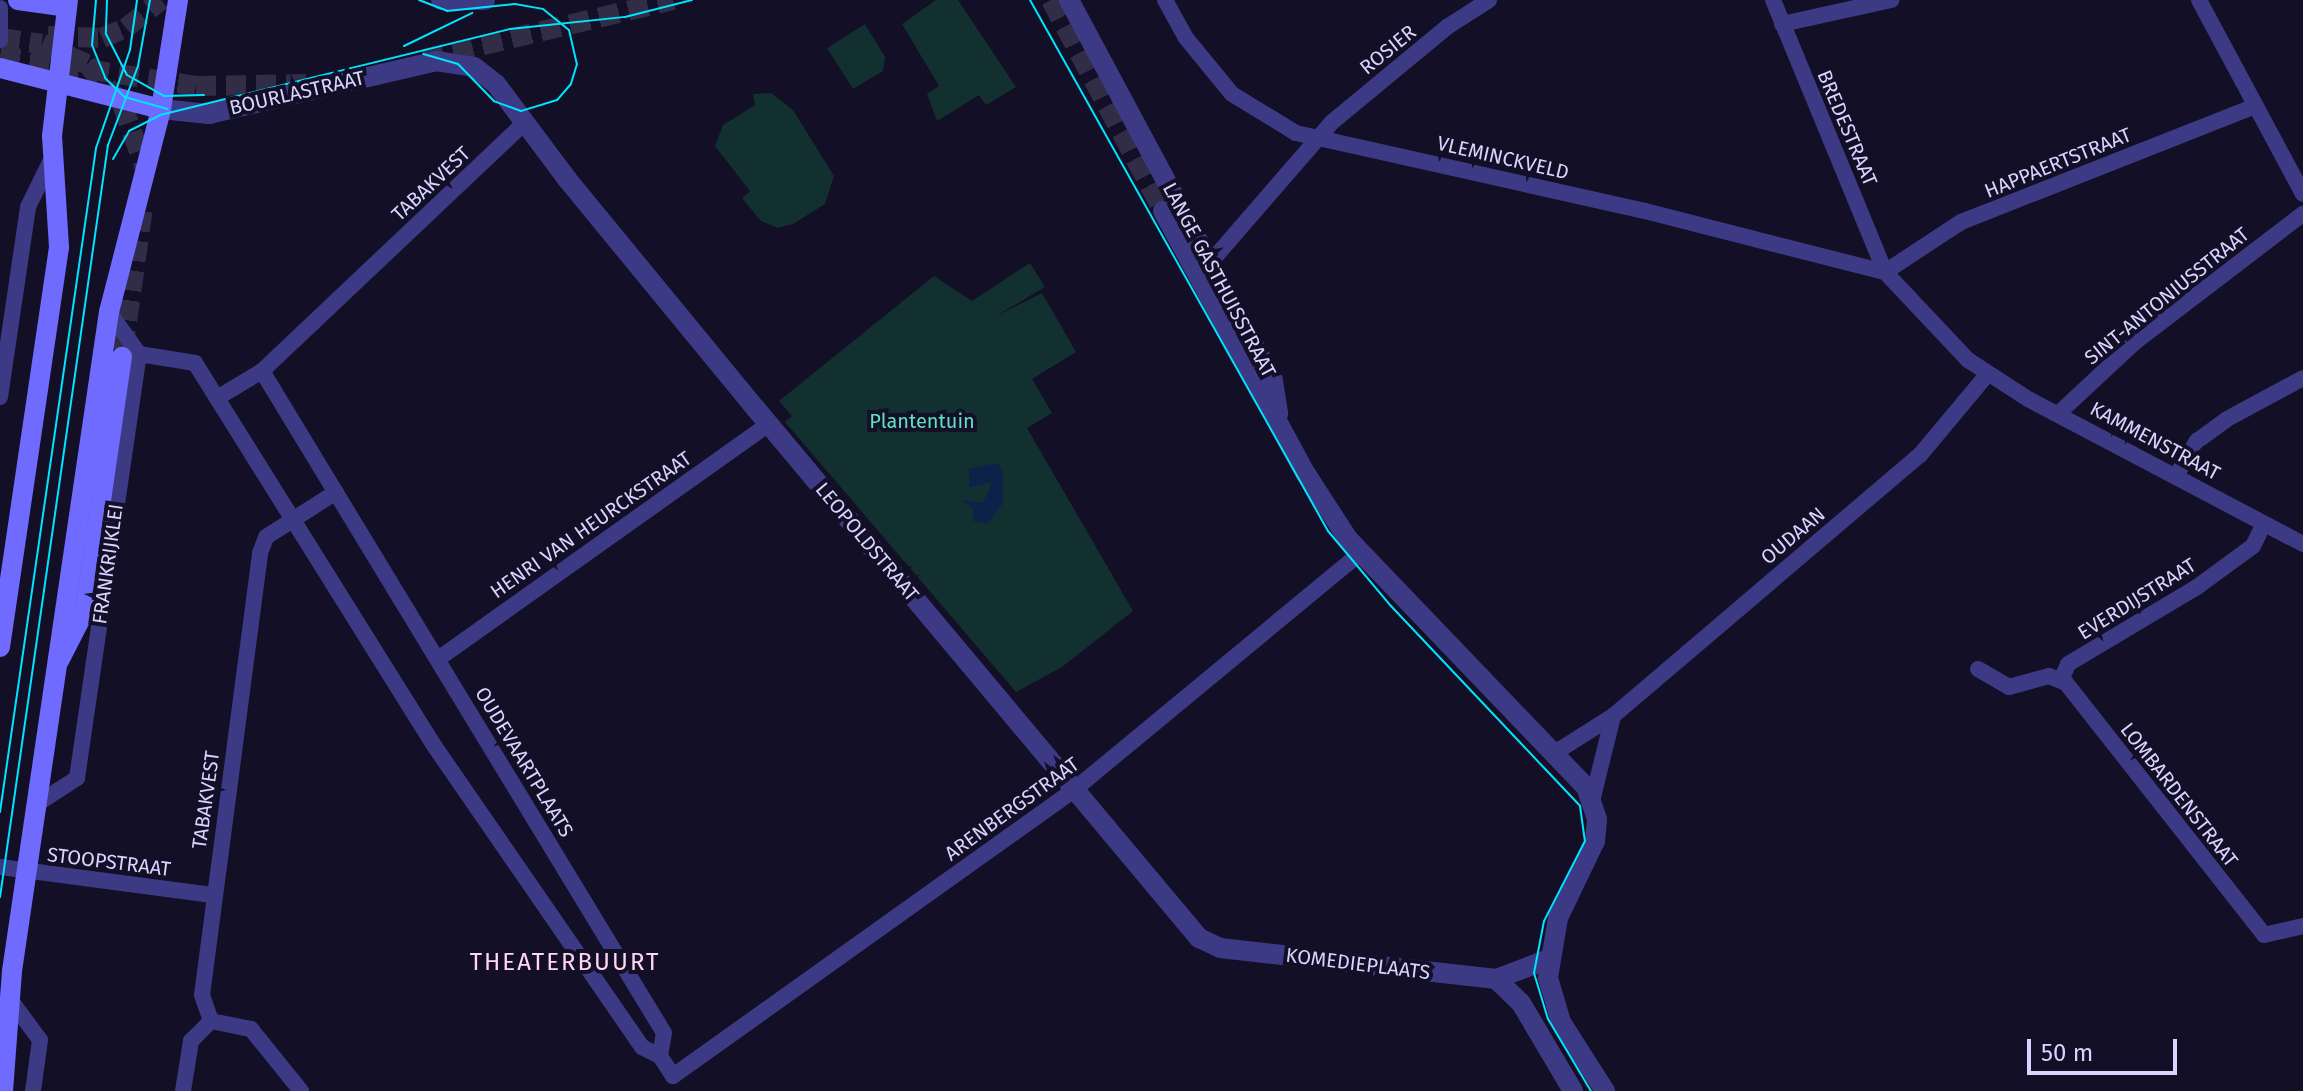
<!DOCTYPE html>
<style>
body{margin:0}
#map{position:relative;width:2303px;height:1091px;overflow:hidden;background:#130f26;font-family:"Fira Sans",sans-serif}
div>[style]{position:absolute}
.green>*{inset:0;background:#12302f}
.water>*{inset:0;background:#0c2248}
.tertiary-tunnel>*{height:20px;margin-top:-10px;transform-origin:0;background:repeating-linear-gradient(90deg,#312d47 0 20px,transparent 0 30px)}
.secondary-tunnel>*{height:20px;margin-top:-10px;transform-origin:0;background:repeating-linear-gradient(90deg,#312d47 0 20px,transparent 0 30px)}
.minor>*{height:16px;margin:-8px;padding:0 8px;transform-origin:8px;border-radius:8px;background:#3d3a85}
.tertiary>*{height:20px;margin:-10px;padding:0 10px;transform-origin:10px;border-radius:10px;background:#3d3a85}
.secondary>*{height:20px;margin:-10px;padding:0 10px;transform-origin:10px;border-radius:10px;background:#6f6bff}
.tram>*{height:2px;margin:-1px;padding:0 1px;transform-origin:1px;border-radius:1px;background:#00e5ff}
span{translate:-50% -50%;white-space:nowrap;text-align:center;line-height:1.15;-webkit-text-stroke:8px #130f26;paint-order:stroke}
.street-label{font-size:20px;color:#d9d4ff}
.park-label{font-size:20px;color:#5fe0c0}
.quarter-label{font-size:24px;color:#ffd6f0;letter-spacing:2px}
.scale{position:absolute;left:2027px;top:1039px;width:150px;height:36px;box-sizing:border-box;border:4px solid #d9d4ff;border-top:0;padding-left:10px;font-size:24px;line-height:28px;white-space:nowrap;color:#d9d4ff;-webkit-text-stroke:6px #130f26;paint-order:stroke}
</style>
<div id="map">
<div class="green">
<i style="clip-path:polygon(936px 0,958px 0,1016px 87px,986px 105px,979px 95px,937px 121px,927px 94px,939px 86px,902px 24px)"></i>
<i style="clip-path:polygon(865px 24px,885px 57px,883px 71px,853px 89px,827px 48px)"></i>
<i style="clip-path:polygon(771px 93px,793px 110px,834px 176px,825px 204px,793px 224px,778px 228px,761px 221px,742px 198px,750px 191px,715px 146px,723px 125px,755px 105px,753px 94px)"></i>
<i style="clip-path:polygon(1030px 263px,1045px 287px,996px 316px,1042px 293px,1076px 352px,1032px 379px,1052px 413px,1027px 428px,1133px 611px,1062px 667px,1016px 692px,785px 422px,792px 416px,779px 401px,934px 276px,972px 301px)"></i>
</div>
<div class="water">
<i style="clip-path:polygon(997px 463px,1003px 472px,1003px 503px,987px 524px,973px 521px,973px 508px,961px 500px,983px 503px,992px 482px,969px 487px,969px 469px)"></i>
</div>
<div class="tertiary-tunnel">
<i style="left:1051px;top:0;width:239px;rotate:62deg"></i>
<i style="left:0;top:56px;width:198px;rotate:8.7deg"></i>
<i style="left:196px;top:86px;width:111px;rotate:-1deg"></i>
<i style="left:424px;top:59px;width:256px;rotate:-13.3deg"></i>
</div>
<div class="secondary-tunnel">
<i style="left:48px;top:36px;width:54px;rotate:2.1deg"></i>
<i style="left:102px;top:38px;width:26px;rotate:-23deg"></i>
<i style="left:126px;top:28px;width:45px;rotate:-38.7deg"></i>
<i style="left:0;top:38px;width:42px;rotate:8.1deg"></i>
<i style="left:42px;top:44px;width:49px;rotate:24deg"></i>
<i style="left:87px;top:64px;width:53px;rotate:48.8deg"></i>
<i style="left:122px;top:104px;width:71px;rotate:70.3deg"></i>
<i style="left:123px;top:350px;width:144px;rotate:-82deg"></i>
</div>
<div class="minor">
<i style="left:1165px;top:0;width:43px;rotate:61.1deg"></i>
<i style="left:1186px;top:38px;width:72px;rotate:50.6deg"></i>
<i style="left:1232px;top:94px;width:75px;rotate:31.4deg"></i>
<i style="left:1296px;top:133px;width:358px;rotate:12.6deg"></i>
<i style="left:1645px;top:211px;width:248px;rotate:14.3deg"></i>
<i style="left:1773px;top:0;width:294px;rotate:67.6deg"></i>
<i style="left:1885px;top:272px;width:121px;rotate:46.7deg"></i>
<i style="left:1968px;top:360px;width:72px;rotate:33deg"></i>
<i style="left:2028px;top:399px;width:311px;rotate:27.8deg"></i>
<i style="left:2199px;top:0;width:220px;rotate:61.8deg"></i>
<i style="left:0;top:8px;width:32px;rotate:90deg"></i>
<i style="left:1782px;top:24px;width:112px;rotate:-12.4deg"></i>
<i style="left:1209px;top:264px;width:186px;rotate:-49.1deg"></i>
<i style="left:1331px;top:123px;width:151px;rotate:-39.6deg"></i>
<i style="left:1447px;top:27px;width:50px;rotate:-32.7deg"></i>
<i style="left:1885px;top:272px;width:91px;rotate:-33.3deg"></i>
<i style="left:1961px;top:222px;width:314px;rotate:-21.5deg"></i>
<i style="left:139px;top:354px;width:57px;rotate:9.1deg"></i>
<i style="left:195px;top:363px;width:449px;rotate:58deg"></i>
<i style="left:433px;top:744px;width:368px;rotate:55.4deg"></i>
<i style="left:642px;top:1047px;width:20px;rotate:27deg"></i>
<i style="left:262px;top:371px;width:774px;rotate:58.73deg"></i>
<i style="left:664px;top:1033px;width:23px;rotate:100deg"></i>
<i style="left:660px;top:1056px;width:24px;rotate:57deg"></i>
<i style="left:673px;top:1076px;width:494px;rotate:-35.5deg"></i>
<i style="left:1075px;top:789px;width:369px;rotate:-39.6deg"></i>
<i style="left:0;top:397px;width:192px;rotate:-81.6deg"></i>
<i style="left:28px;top:207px;width:55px;rotate:-63.9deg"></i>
<i style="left:217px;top:398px;width:52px;rotate:-31deg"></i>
<i style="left:262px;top:371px;width:362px;rotate:-43.4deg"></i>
<i style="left:2059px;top:413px;width:103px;rotate:-43deg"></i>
<i style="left:2134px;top:343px;width:213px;rotate:-37.4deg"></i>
<i style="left:2177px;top:474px;width:39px;rotate:-59deg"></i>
<i style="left:2197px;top:441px;width:37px;rotate:-36deg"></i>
<i style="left:2227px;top:419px;width:86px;rotate:-28.3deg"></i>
<i style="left:438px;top:659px;width:406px;rotate:-35.4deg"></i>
<i style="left:1978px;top:669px;width:36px;rotate:30deg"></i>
<i style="left:2009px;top:687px;width:41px;rotate:-15.4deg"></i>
<i style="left:2049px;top:676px;width:18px;rotate:22deg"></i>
<i style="left:2066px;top:683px;width:320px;rotate:51.8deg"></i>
<i style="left:2264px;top:935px;width:40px;rotate:-13deg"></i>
<i style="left:2061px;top:680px;width:17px;rotate:-66deg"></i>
<i style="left:2068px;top:664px;width:150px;rotate:-30.8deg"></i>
<i style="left:2197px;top:587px;width:69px;rotate:-36.2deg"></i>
<i style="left:2253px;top:546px;width:25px;rotate:-64deg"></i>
<i style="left:1556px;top:752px;width:67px;rotate:-32.3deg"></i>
<i style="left:1613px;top:716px;width:403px;rotate:-40.4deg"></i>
<i style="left:1920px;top:455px;width:104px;rotate:-50.1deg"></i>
<i style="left:1592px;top:801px;width:88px;rotate:-76.1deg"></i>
<i style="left:37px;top:804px;width:48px;rotate:-33deg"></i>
<i style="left:77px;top:778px;width:429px;rotate:-81.7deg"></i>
<i style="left:139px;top:354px;width:52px;rotate:-125.5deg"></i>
<i style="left:0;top:867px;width:216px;rotate:7.5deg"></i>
<i style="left:9px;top:998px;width:52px;rotate:53.6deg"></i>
<i style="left:40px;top:1040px;width:51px;rotate:97.8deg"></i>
<i style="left:211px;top:1021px;width:28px;rotate:-109deg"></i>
<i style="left:202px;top:995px;width:446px;rotate:-82.5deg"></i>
<i style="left:260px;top:553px;width:17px;rotate:-69deg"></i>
<i style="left:266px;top:537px;width:83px;rotate:-32.7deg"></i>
<i style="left:211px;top:1021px;width:41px;rotate:11.3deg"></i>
<i style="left:251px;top:1029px;width:80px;rotate:51.1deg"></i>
<i style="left:183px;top:1091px;width:51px;rotate:-80.9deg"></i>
<i style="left:191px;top:1041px;width:28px;rotate:-45deg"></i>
</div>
<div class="tertiary">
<i style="left:441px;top:0;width:44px"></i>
<i style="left:1069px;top:0;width:432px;rotate:61.8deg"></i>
<i style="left:1273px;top:381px;width:33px;rotate:81deg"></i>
<i style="left:161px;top:109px;width:48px;rotate:5.9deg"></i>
<i style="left:209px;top:114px;width:233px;rotate:-13.1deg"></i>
<i style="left:436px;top:61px;width:38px;rotate:9deg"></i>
<i style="left:474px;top:67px;width:28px;rotate:38deg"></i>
<i style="left:496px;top:84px;width:119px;rotate:53.2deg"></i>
<i style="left:567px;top:179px;width:298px;rotate:50.6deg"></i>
<i style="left:756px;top:409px;width:690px;rotate:50.06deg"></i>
<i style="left:1199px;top:938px;width:23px;rotate:25deg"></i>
<i style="left:1220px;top:948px;width:278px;rotate:6.4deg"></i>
<i style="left:1496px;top:979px;width:57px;rotate:-20.7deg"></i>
<i style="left:1163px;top:211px;width:299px;rotate:61.5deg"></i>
<i style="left:1306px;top:474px;width:77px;rotate:57.1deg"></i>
<i style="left:1348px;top:539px;width:344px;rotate:46.2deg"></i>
<i style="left:1586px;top:787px;width:34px;rotate:71deg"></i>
<i style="left:1597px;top:819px;width:22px;rotate:95deg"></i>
<i style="left:1595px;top:841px;width:85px;rotate:115.7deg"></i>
<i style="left:1558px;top:918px;width:61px;rotate:99.5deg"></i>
<i style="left:1548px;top:978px;width:46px;rotate:73.5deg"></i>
<i style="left:1561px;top:1022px;width:82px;rotate:57.5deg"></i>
<i style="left:1496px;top:979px;width:35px;rotate:44deg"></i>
<i style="left:1521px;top:1003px;width:102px;rotate:59.4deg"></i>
</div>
<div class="secondary">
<i style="left:18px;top:0;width:49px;rotate:8.1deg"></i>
<i style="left:0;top:68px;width:166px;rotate:14.3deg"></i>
<i style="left:0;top:647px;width:404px;rotate:-81.6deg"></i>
<i style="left:59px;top:247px;width:111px;rotate:-93.6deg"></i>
<i style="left:52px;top:136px;width:137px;rotate:-83.3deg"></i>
<i style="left:59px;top:661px;width:57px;rotate:-63deg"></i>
<i style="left:85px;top:610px;width:256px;rotate:-81.7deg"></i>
<i style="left:3px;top:1091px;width:120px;rotate:-85.7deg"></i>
<i style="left:12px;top:971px;width:666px;rotate:-81.63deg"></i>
<i style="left:109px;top:312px;width:210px;rotate:-75.6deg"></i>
<i style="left:161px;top:109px;width:110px;rotate:-81.1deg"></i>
</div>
<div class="tram">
<i style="left:96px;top:0;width:45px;rotate:95.1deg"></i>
<i style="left:92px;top:45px;width:35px;rotate:68deg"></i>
<i style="left:105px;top:78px;width:28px;rotate:44deg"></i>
<i style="left:125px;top:97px;width:44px;rotate:15.9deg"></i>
<i style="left:107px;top:0;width:34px;rotate:92deg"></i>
<i style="left:106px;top:34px;width:46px;rotate:62.9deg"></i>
<i style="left:127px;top:75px;width:43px;rotate:29.6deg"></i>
<i style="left:164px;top:96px;width:40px;rotate:-1.4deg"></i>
<i style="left:419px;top:0;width:30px;rotate:21deg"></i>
<i style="left:447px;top:11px;width:68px;rotate:-5.9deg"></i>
<i style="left:515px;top:4px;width:28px;rotate:10deg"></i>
<i style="left:543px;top:9px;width:33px;rotate:39deg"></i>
<i style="left:569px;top:30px;width:35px;rotate:77deg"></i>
<i style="left:577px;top:64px;width:21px;rotate:107deg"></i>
<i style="left:571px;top:84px;width:21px;rotate:131deg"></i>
<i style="left:557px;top:100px;width:38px;rotate:163deg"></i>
<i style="left:521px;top:111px;width:29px;rotate:-160deg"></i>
<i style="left:494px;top:101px;width:52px;rotate:-134.2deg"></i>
<i style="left:458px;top:64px;width:36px;rotate:-164deg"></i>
<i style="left:1030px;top:0;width:609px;rotate:60.7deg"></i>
<i style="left:1328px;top:531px;width:98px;rotate:50deg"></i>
<i style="left:1391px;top:606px;width:275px;rotate:46.6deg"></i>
<i style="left:1580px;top:806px;width:35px;rotate:82deg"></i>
<i style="left:1585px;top:841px;width:90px;rotate:117.1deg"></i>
<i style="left:1544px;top:921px;width:53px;rotate:100.9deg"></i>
<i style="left:1534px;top:973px;width:48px;rotate:73.1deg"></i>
<i style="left:1548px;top:1019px;width:84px;rotate:59.2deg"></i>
<i style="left:404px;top:46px;width:76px;rotate:-25.9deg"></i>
<i style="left:113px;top:159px;width:32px;rotate:-60deg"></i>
<i style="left:129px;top:131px;width:35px;rotate:-27deg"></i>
<i style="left:160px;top:115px;width:360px;rotate:-13.8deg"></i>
<i style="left:510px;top:29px;width:116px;rotate:-6deg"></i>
<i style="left:625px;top:17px;width:69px;rotate:-14.2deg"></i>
<i style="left:0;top:812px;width:671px;rotate:-81.77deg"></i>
<i style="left:96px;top:148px;width:104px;rotate:-70.9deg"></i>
<i style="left:130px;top:50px;width:50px;rotate:-82deg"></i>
<i style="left:0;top:897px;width:760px;rotate:-81.83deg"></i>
<i style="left:108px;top:145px;width:85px;rotate:-69.2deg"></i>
<i style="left:138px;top:66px;width:67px;rotate:-79.7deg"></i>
</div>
<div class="street-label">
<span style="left:1388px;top:50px;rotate:-39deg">ROSIER</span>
<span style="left:297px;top:93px;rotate:-13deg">BOURLASTRAAT</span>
<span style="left:1847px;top:128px;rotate:67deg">BREDESTRAAT</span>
<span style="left:1503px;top:158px;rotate:13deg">VLEMINCKVELD</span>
<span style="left:2058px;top:163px;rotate:-22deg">HAPPAERTSTRAAT</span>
<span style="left:431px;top:184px;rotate:-43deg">TABAKVEST</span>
<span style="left:1219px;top:280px;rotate:62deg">LANGE GASTHUISSTRAAT</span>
<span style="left:2167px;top:296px;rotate:-39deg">SINT-ANTONIUSSTRAAT</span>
<span style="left:2155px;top:441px;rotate:28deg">KAMMENSTRAAT</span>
<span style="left:591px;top:525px;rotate:-35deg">HENRI VAN HEURCKSTRAAT</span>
<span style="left:1793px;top:536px;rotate:-40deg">OUDAAN</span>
<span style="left:867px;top:542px;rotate:50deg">LEOPOLDSTRAAT</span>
<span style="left:108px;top:564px;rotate:-82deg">FRANKRIJKLEI</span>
<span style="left:2137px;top:599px;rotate:-32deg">EVERDIJSTRAAT</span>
<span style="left:524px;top:762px;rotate:59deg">OUDEVAARTPLAATS</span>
<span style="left:2179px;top:795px;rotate:52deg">LOMBARDENSTRAAT</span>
<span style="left:206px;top:800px;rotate:-82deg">TABAKVEST</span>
<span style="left:1012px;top:809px;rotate:-36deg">ARENBERGSTRAAT</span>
<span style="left:109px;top:862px;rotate:7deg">STOOPSTRAAT</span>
<span style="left:1358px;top:964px;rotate:7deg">KOMEDIEPLAATS</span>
</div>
<div class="park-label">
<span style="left:922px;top:421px">Plantentuin</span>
</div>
<div class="quarter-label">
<span style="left:565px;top:963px">THEATERBUURT</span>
</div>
<div class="scale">50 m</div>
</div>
